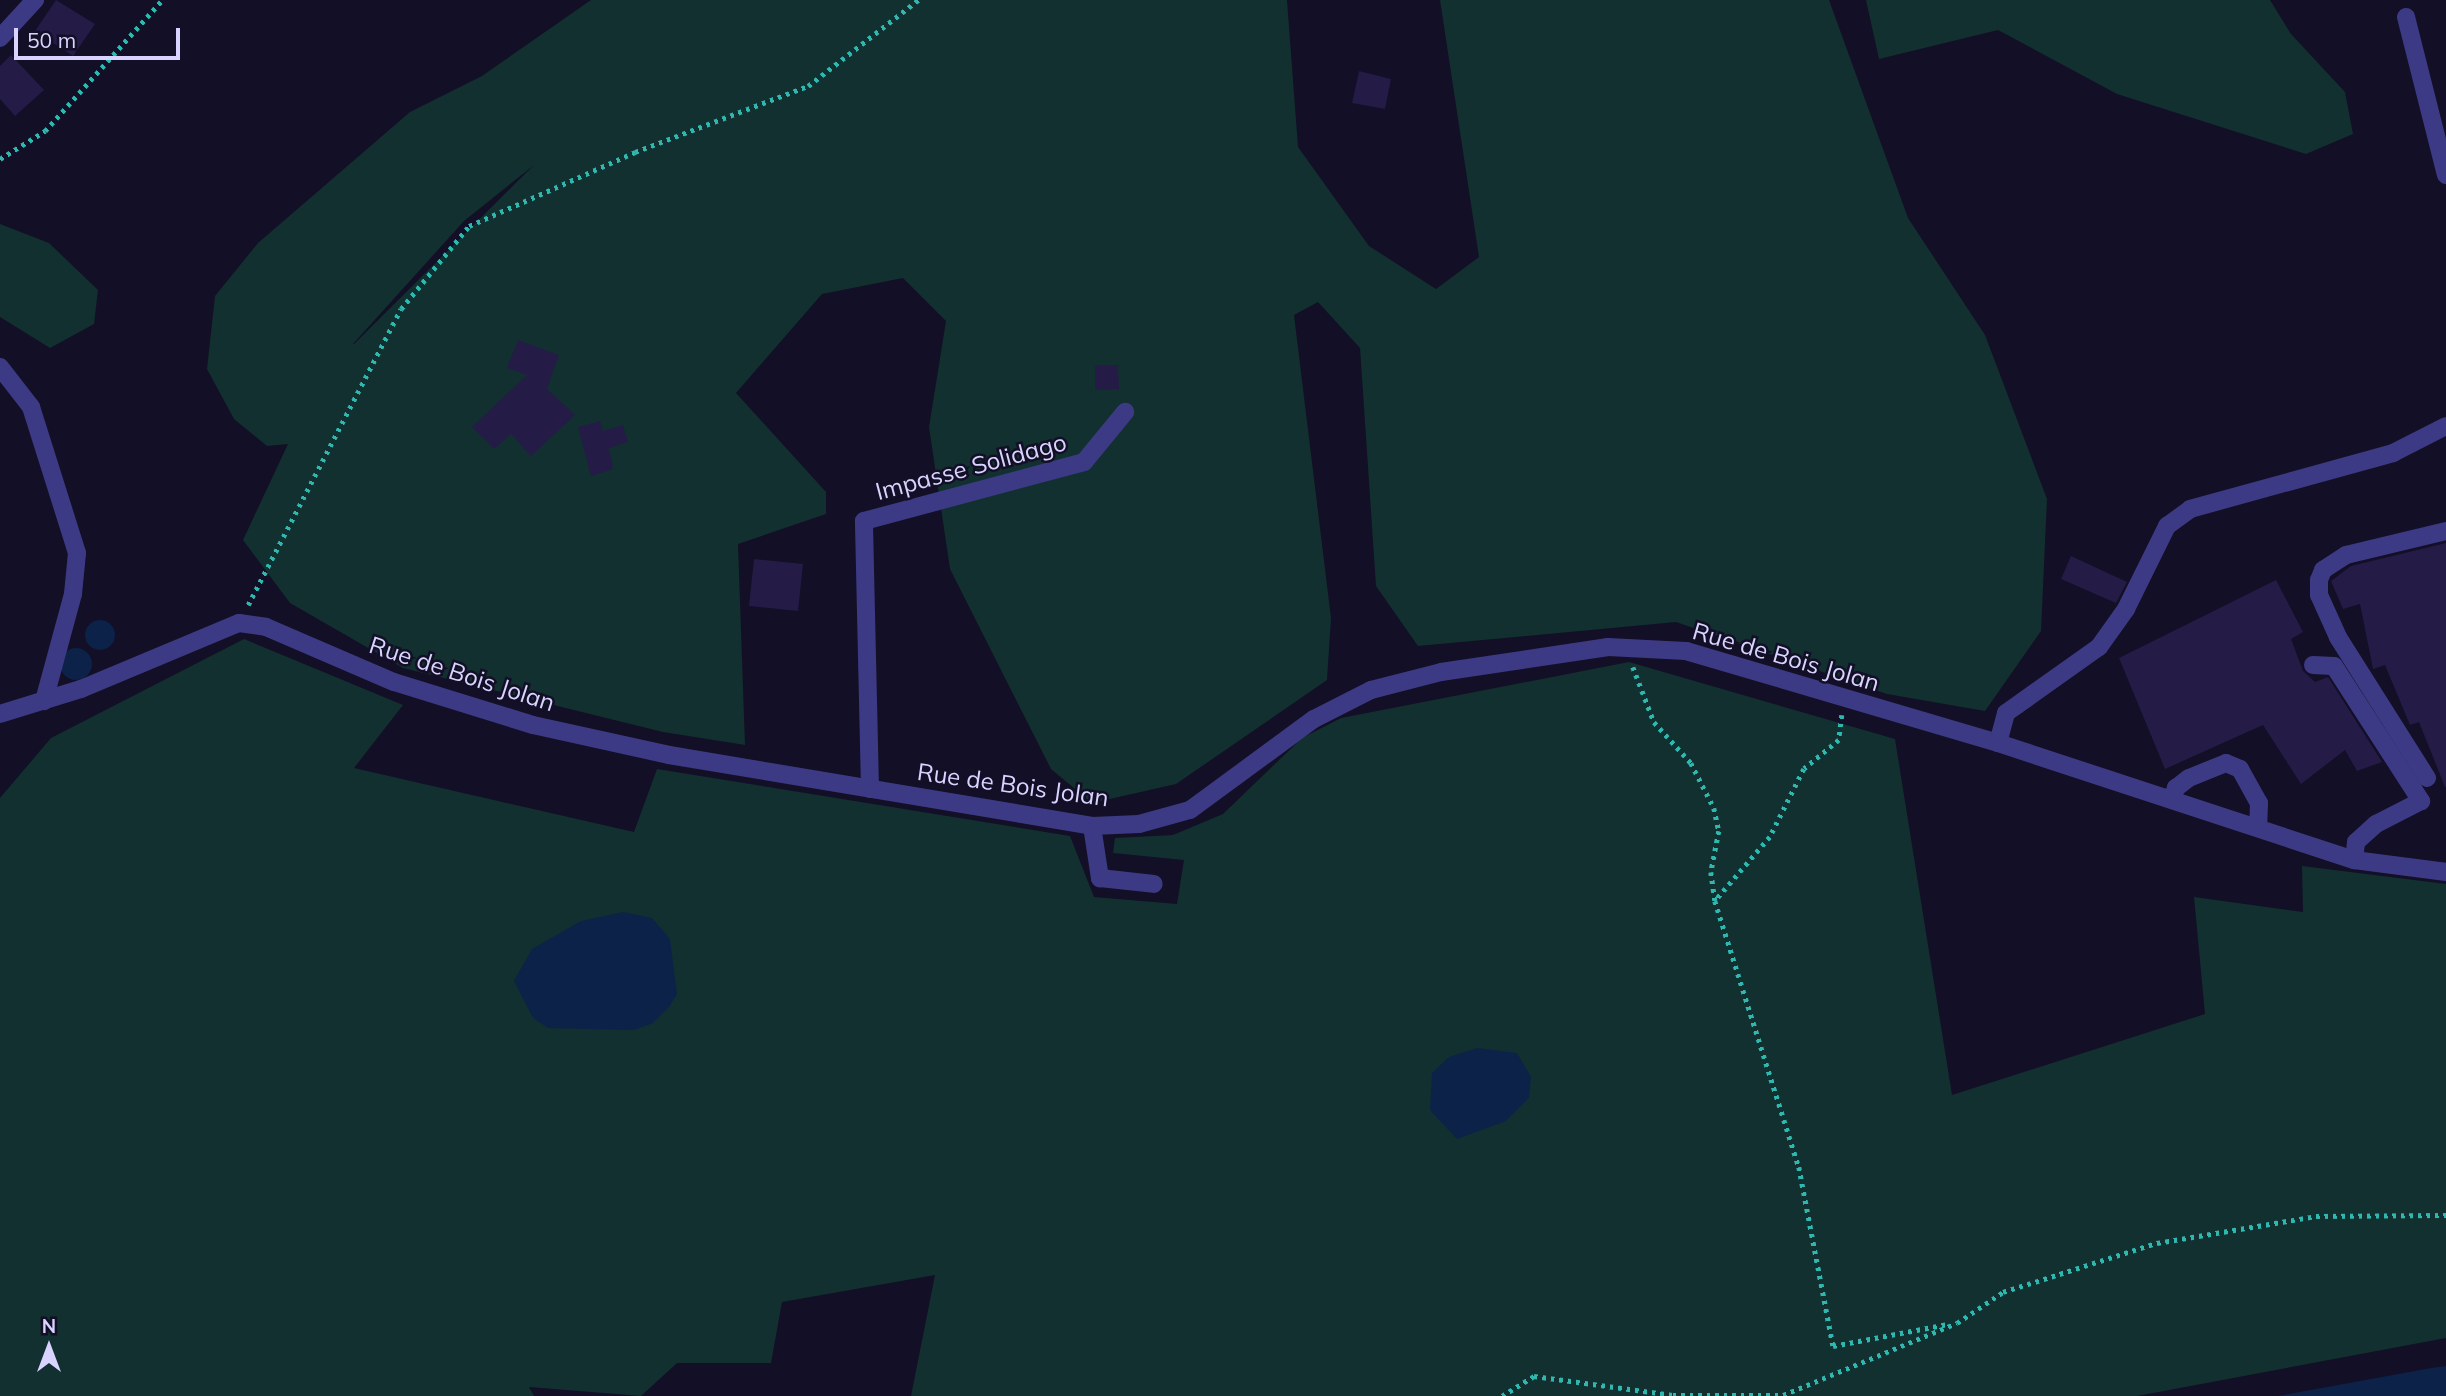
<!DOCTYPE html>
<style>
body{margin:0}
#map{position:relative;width:2446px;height:1396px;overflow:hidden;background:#130f26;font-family:Mulish,sans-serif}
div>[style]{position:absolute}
.green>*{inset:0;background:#12302f}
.water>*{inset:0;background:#0c2248}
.round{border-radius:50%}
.building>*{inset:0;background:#241b47}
.path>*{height:4.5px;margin-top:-2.25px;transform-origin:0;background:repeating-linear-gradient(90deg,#2fb8b0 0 3.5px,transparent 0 8.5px)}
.minor>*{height:18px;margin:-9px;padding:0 9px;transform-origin:9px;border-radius:9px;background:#3d3a85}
span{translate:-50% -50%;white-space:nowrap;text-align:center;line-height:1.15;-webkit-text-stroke:5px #130f26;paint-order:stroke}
.street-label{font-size:24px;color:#d9d4ff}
.north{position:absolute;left:14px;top:1312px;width:70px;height:70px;-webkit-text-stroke:5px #130f26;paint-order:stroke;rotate:0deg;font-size:19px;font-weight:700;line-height:28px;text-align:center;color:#d9d4ff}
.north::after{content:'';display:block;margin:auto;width:24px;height:32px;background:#d9d4ff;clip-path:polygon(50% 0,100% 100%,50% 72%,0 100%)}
.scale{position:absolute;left:14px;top:28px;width:166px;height:32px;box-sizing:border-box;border:4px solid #d9d4ff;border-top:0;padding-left:9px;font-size:21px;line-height:24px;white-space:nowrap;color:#d9d4ff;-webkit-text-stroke:5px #130f26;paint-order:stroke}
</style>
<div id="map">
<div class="green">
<i style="clip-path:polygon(evenodd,591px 0,1287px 0,1298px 147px,1369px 246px,1436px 289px,1479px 257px,1440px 0,1829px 0,1908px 218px,1985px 335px,2047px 499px,2041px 631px,1985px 711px,1887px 694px,1676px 622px,1418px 646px,1376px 586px,1360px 348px,1318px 302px,1294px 315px,1331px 618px,1327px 680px,1176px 784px,1092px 803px,1051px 769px,950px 569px,929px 427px,946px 321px,903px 278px,822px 294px,736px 393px,826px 492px,826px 514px,738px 544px,745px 745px,663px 732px,403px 668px,290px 603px,243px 540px,288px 444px,267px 446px,234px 419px,207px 369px,215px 296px,258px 243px,410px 112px,482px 76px,591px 0,534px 165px,354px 344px,353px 344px,464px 221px,534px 165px)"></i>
<i style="clip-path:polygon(1866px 0,2270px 0,2291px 34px,2345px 92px,2353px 134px,2306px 154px,2117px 94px,1998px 30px,1879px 59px)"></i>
<i style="clip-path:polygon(0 224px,49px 243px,98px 290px,94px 324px,50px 348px,0 317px)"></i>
<i style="clip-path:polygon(244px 639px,403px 705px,354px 768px,634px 832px,657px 769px,1070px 836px,1094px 897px,1177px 904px,1184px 860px,1113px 853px,1115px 838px,1173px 835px,1223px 814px,1302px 738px,1341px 718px,1629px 662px,1895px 739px,1952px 1095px,2205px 1014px,2194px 897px,2303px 912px,2302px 866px,2446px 884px,2446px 1338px,2137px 1396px,911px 1396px,935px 1275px,782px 1302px,771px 1363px,677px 1363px,641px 1396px,529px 1387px,534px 1396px,0 1396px,0 798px,51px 738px)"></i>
</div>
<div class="water">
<i class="round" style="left:85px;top:620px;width:30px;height:30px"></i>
<i class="round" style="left:60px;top:648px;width:32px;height:32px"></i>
<i style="clip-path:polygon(623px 912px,652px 918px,670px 939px,677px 994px,669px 1007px,653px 1023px,634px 1030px,548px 1028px,533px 1018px,514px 981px,532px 949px,581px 921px)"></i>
<i style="clip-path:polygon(1477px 1048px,1517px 1053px,1531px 1077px,1529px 1098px,1506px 1121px,1457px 1139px,1430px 1110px,1432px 1073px,1449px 1057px)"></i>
<i style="clip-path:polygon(2446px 1366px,2446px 1396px,2278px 1396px,2431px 1368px)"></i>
</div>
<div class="building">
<i style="clip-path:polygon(56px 0,95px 24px,73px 56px,35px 31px)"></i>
<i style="clip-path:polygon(11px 55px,44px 90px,15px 116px,0 99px,0 66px)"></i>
<i style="clip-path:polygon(1359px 71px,1391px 79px,1385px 109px,1352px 103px)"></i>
<i style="clip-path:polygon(518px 340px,559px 355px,547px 389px,575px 415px,531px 456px,511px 434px,494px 449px,472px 427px,527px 375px,507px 368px)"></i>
<i style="clip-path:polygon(1095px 365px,1118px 365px,1119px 389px,1095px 390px)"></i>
<i style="clip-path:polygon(600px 421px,603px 431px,623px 425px,628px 442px,609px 448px,613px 469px,591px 476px,578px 427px)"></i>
<i style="clip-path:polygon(2446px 543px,2446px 787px,2445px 787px,2419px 722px,2410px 725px,2385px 665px,2373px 669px,2360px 604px,2343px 609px,2331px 581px,2351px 566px)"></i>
<i style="clip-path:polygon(2071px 556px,2127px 582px,2116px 603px,2061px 579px)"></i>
<i style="clip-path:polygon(754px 559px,803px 564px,798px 611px,749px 606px)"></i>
<i style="clip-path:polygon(2276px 580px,2303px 632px,2291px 639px,2303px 671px,2315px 682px,2328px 677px,2382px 762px,2357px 771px,2345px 750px,2301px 784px,2263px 725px,2165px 769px,2119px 658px)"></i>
</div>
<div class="path">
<i style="left:0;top:159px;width:53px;rotate:-31.9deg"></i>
<i style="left:45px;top:131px;width:176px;rotate:-48.2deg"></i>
<i style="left:248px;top:605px;width:333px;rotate:-62.7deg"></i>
<i style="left:401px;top:309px;width:107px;rotate:-50.7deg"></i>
<i style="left:469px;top:226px;width:182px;rotate:-24deg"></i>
<i style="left:635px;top:152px;width:185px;rotate:-20.9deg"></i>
<i style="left:808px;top:86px;width:140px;rotate:-38deg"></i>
<i style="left:1633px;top:667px;width:59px;rotate:69.1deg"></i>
<i style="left:1654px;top:722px;width:55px;rotate:47.9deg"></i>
<i style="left:1691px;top:763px;width:51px;rotate:62.9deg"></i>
<i style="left:1714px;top:808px;width:24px;rotate:78deg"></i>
<i style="left:1719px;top:831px;width:42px;rotate:101deg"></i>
<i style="left:1711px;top:872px;width:29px;rotate:82deg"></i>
<i style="left:1842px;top:715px;width:25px;rotate:97deg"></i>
<i style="left:1839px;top:740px;width:45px;rotate:140.4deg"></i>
<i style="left:1804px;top:769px;width:76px;rotate:116.6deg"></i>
<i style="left:1770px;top:837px;width:84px;rotate:130.7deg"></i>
<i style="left:1715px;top:901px;width:279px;rotate:72.5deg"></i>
<i style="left:1799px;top:1167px;width:182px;rotate:79.2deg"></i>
<i style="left:1833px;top:1346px;width:117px;rotate:-10.8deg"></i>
<i style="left:1502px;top:1396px;width:38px;rotate:-32deg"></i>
<i style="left:1534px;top:1376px;width:140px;rotate:7.8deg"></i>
<i style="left:1673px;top:1395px;width:110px"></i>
<i style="left:1783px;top:1395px;width:188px;rotate:-22.5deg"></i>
<i style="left:1957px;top:1323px;width:55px;rotate:-34deg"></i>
<i style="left:2003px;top:1292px;width:162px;rotate:-17.7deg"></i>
<i style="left:2157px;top:1243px;width:161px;rotate:-9.6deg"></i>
<i style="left:2316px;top:1216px;width:130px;rotate:-0.4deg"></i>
</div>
<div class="minor">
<i style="left:2406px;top:17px;width:163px;rotate:75.8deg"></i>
<i style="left:0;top:38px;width:52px;rotate:-47.4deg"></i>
<i style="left:0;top:367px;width:51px;rotate:52.2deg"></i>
<i style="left:31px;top:407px;width:153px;rotate:72.5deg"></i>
<i style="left:77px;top:553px;width:41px;rotate:95.6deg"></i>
<i style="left:73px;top:594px;width:111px;rotate:105.2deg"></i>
<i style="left:2313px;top:665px;width:21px;rotate:3deg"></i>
<i style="left:2334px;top:666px;width:161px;rotate:57.2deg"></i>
<i style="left:2421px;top:801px;width:51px;rotate:152.9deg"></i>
<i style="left:2376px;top:824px;width:27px;rotate:138deg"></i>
<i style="left:2356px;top:842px;width:18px;rotate:96deg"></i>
<i style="left:0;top:714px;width:85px;rotate:-17.2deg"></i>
<i style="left:81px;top:689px;width:171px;rotate:-22.7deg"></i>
<i style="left:239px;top:623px;width:27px;rotate:8deg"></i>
<i style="left:266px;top:627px;width:139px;rotate:23.3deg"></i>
<i style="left:394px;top:682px;width:145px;rotate:17.2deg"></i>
<i style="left:533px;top:725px;width:139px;rotate:12.4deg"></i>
<i style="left:669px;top:755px;width:429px;rotate:9.5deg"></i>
<i style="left:1092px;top:826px;width:47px;rotate:-2.4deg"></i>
<i style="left:1139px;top:824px;width:53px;rotate:-15.4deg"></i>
<i style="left:1190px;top:810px;width:154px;rotate:-36.3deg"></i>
<i style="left:1314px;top:719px;width:64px;rotate:-27deg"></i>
<i style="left:1371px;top:690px;width:72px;rotate:-14.4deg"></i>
<i style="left:1441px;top:672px;width:169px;rotate:-8.5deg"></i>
<i style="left:1608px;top:647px;width:78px;rotate:2.9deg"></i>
<i style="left:1686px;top:651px;width:325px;rotate:16.4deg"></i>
<i style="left:1998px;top:743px;width:375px;rotate:18.2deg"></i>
<i style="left:2354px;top:860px;width:93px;rotate:7.4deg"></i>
<i style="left:1998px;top:743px;width:31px;rotate:-75deg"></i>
<i style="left:2006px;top:713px;width:114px;rotate:-35.4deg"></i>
<i style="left:2099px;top:647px;width:47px;rotate:-54.6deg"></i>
<i style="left:2126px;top:609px;width:93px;rotate:-63.7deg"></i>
<i style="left:2167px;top:526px;width:29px;rotate:-36deg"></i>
<i style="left:2190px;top:509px;width:211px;rotate:-15.4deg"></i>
<i style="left:2393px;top:453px;width:59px;rotate:-27deg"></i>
<i style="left:2427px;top:778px;width:167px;rotate:-122.3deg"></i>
<i style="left:2338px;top:637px;width:46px;rotate:-114.3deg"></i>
<i style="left:2319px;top:595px;width:15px;rotate:-90deg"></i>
<i style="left:2319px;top:580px;width:11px;rotate:-68deg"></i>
<i style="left:2323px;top:570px;width:27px;rotate:-33deg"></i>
<i style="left:2346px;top:555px;width:103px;rotate:-13.5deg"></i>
<i style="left:870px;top:789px;width:268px;rotate:-91.3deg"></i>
<i style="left:864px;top:521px;width:228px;rotate:-15deg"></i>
<i style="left:1084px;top:462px;width:65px;rotate:-50.6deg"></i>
<i style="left:2172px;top:800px;width:13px;rotate:-72deg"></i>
<i style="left:2176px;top:788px;width:16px;rotate:-38deg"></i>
<i style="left:2189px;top:778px;width:40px;rotate:-22deg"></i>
<i style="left:2226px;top:763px;width:15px;rotate:23deg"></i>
<i style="left:2240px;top:769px;width:39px;rotate:61deg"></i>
<i style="left:2259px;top:803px;width:25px;rotate:92deg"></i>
<i style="left:1092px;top:826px;width:53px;rotate:81.3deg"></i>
<i style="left:1100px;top:878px;width:54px;rotate:6.3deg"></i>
</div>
<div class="street-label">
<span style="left:971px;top:467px;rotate:-15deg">Impasse Solidago</span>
<span style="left:1786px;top:657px;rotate:16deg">Rue de Bois Jolan</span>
<span style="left:462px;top:674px;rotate:18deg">Rue de Bois Jolan</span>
<span style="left:1013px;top:785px;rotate:8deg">Rue de Bois Jolan</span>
</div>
<div class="north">N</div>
<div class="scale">50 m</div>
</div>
